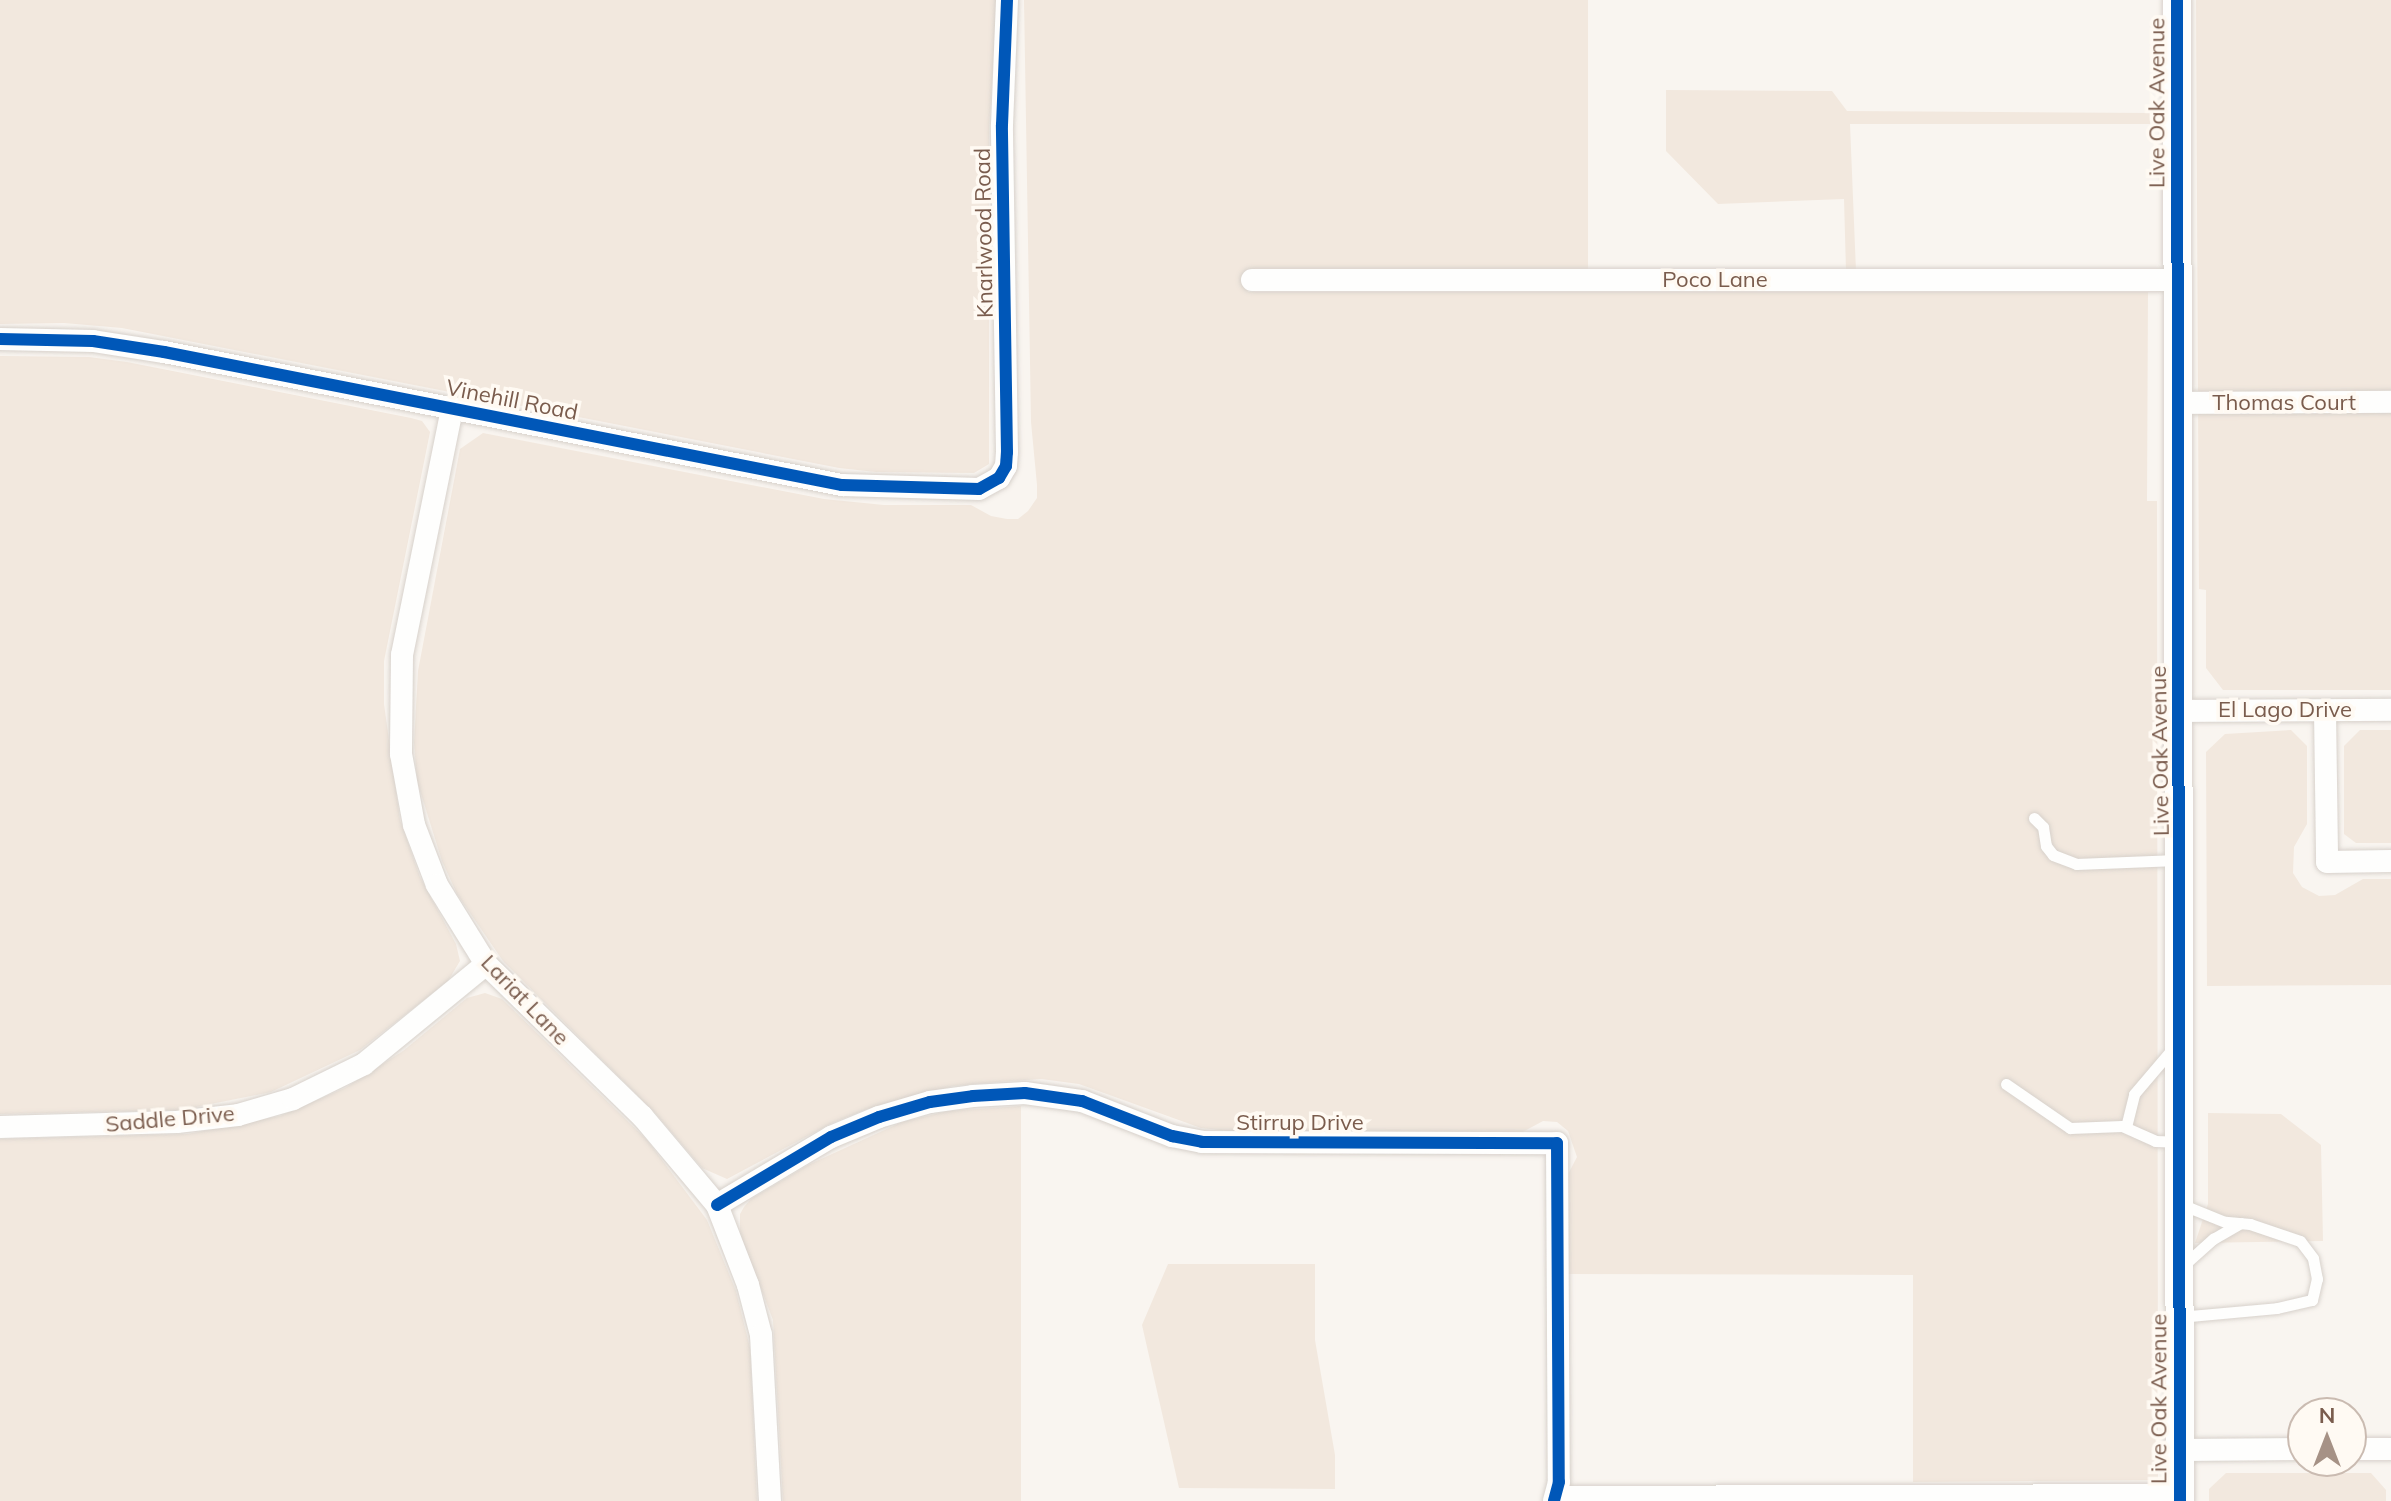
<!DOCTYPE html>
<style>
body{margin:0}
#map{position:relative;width:2391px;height:1501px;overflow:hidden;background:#f9f5f0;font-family:Mulish,sans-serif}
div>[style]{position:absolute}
.residential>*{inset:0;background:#f2e8de}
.roads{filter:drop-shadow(0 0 2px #d7d1cb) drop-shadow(0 0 2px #d7d1cb)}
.service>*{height:11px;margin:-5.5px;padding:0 5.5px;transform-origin:5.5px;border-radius:5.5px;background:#fefefd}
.minor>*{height:22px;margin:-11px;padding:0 11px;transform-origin:11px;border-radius:11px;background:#fefefd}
.tertiary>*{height:28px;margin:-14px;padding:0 14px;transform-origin:14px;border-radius:14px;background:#fefefd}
.cycleway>*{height:12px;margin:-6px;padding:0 6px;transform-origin:6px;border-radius:6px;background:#0057b8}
span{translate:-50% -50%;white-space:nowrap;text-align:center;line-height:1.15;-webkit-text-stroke:7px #fffaf3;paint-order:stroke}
.street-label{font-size:22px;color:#7a5c4d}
.north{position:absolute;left:2287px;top:1397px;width:80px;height:80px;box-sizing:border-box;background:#fffaf3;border:2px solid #cabbb1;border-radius:50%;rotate:0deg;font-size:22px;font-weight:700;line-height:32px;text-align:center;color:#7a5c4d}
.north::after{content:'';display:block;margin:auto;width:28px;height:36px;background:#a69286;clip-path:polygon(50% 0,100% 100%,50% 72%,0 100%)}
</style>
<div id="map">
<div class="residential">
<i style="clip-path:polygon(0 0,997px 0,989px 127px,989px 464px,974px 473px,876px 472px,839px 468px,122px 328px,64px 323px,0 324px)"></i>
<i style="clip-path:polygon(1024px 0,1588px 0,1588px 274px,1248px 273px,1248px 292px,2148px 292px,2147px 501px,2157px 501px,2158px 1480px,1913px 1482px,1913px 1275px,1565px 1274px,1566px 1178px,1577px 1157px,1568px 1131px,1557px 1122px,1543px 1121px,1515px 1136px,1265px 1135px,1201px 1128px,1079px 1084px,1041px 1079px,997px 1082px,953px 1086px,867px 1109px,832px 1123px,727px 1179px,702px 1168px,656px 1114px,503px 961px,457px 894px,442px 861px,417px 781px,414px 743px,418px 671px,460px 449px,483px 433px,824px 499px,884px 505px,971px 505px,991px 516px,1007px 519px,1018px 519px,1028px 511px,1037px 498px,1037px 485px,1031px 422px)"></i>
<i style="clip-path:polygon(2196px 0,2391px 0,2391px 690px,2223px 690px,2206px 668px,2206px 590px,2199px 589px)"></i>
<i style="clip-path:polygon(1666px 90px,1832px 91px,1847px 111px,2150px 113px,2150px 124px,1850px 124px,1856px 271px,1846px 271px,1844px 199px,1718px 204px,1666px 151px)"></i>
<i style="clip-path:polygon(0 356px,89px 357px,127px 362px,411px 418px,422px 421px,430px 432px,384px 661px,384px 704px,400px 820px,420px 877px,456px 944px,460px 961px,448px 981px,360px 1050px,271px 1092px,181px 1110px,0 1114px)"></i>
<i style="clip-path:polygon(2291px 730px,2307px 746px,2307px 824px,2294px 847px,2293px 873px,2302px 887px,2319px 896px,2335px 895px,2363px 879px,2391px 879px,2391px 985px,2207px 986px,2206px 752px,2225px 734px)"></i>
<i style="clip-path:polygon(2360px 730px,2391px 730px,2391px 843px,2356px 843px,2344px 834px,2344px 746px)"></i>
<i style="clip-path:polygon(485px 993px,502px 999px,647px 1140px,707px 1220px,736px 1291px,750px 1348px,757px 1501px,0 1501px,0 1139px,188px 1134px,280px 1116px,345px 1088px,403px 1051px,467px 998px)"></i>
<i style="clip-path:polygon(1021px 1106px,1021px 1501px,783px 1501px,773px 1320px,740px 1234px,740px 1214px,744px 1207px,751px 1199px,808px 1165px,902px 1122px,948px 1111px)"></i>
<i style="clip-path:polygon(2208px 1113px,2281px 1114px,2321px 1145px,2323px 1241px,2195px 1243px,2208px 1204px)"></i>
<i style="clip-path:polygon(1168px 1264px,1315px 1264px,1315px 1340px,1335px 1455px,1335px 1489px,1179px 1488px,1142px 1325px)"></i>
<i style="clip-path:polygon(2226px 1473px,2371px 1473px,2386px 1490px,2386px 1501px,2209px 1501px,2209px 1489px)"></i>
</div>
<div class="roads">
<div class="service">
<i style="left:2034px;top:818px;width:13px;rotate:45deg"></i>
<i style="left:2043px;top:827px;width:19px;rotate:81deg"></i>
<i style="left:2046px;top:846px;width:11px;rotate:52deg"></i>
<i style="left:2053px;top:855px;width:25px;rotate:21deg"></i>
<i style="left:2076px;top:864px;width:101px;rotate:-2.3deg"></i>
<i style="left:2006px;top:1084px;width:78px;rotate:34.5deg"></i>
<i style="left:2070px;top:1128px;width:52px;rotate:-2.2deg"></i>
<i style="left:2122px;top:1126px;width:36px;rotate:24deg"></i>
<i style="left:2155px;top:1141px;width:24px;rotate:2deg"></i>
<i style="left:2126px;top:1127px;width:34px;rotate:-76deg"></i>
<i style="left:2134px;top:1094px;width:62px;rotate:-49.6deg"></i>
<i style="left:2185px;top:1264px;width:38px;rotate:-42deg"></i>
<i style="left:2213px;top:1239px;width:32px;rotate:-30deg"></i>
<i style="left:2179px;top:1317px;width:98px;rotate:-5.2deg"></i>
<i style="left:2277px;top:1308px;width:36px;rotate:-13deg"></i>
<i style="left:2312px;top:1300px;width:22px;rotate:-77deg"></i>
<i style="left:2317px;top:1279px;width:21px;rotate:-101deg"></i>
<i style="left:2313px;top:1258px;width:21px;rotate:-127deg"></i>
<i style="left:2300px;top:1241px;width:53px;rotate:-161.2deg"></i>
<i style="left:2250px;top:1224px;width:25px;rotate:-175deg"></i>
<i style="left:2225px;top:1222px;width:45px;rotate:-158deg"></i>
</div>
<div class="minor">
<i style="left:1252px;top:280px;width:926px"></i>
<i style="left:0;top:339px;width:93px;rotate:1.2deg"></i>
<i style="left:93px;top:341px;width:72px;rotate:8.8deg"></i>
<i style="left:164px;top:352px;width:691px;rotate:11.1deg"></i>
<i style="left:842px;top:485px;width:137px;rotate:1.7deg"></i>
<i style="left:979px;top:489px;width:23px;rotate:-29deg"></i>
<i style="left:999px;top:478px;width:14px;rotate:-60deg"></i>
<i style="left:1006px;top:466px;width:14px;rotate:-86deg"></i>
<i style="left:1007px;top:452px;width:327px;rotate:-90.9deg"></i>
<i style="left:1002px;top:125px;width:125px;rotate:-87.7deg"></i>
<i style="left:2177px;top:403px;width:214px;rotate:-0.3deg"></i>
<i style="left:452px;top:409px;width:251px;rotate:101.5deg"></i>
<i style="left:402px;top:655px;width:99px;rotate:90.6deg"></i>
<i style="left:401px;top:754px;width:72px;rotate:79.6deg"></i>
<i style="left:414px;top:825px;width:64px;rotate:69deg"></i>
<i style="left:437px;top:885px;width:93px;rotate:58.2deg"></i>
<i style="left:486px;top:964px;width:218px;rotate:44.3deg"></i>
<i style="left:642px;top:1116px;width:116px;rotate:49.9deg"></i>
<i style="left:717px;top:1205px;width:86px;rotate:68.8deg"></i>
<i style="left:748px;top:1285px;width:52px;rotate:75.4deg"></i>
<i style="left:761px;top:1335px;width:166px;rotate:86.9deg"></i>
<i style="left:2180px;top:711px;width:211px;rotate:-0.3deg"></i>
<i style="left:2325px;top:711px;width:151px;rotate:89.2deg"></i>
<i style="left:2327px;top:862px;width:64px;rotate:-0.9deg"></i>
<i style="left:0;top:1127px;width:177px;rotate:-1.6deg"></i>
<i style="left:177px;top:1122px;width:61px;rotate:-6.5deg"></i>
<i style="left:238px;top:1115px;width:57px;rotate:-16.2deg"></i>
<i style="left:293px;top:1099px;width:79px;rotate:-26.2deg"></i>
<i style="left:364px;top:1064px;width:158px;rotate:-39.3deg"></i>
<i style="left:717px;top:1205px;width:133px;rotate:-30.8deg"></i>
<i style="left:831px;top:1137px;width:52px;rotate:-22.6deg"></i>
<i style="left:879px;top:1117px;width:53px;rotate:-16.4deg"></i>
<i style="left:930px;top:1102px;width:43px;rotate:-7.9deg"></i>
<i style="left:973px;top:1096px;width:52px;rotate:-3.3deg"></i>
<i style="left:1025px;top:1093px;width:58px;rotate:8deg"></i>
<i style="left:1082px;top:1101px;width:97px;rotate:21.3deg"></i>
<i style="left:1172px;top:1136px;width:31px;rotate:11deg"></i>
<i style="left:1202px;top:1142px;width:355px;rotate:0.2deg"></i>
<i style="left:1557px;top:1143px;width:339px;rotate:89.7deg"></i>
<i style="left:1559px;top:1482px;width:20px;rotate:105deg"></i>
<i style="left:2351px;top:1449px;width:40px"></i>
<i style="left:2180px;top:1450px;width:123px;rotate:-0.5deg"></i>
<i style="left:1558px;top:1497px;width:622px;rotate:-0.18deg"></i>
</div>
<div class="tertiary">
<i style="left:2177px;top:0;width:1501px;rotate:89.89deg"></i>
</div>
</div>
<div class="cycleway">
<i style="left:2177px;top:0;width:1501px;rotate:89.89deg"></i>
<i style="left:0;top:339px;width:93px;rotate:1.2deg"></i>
<i style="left:93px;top:341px;width:72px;rotate:8.8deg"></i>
<i style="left:164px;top:352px;width:691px;rotate:11.1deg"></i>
<i style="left:842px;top:485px;width:137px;rotate:1.7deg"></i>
<i style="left:979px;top:489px;width:23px;rotate:-29deg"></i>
<i style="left:999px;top:478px;width:14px;rotate:-60deg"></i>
<i style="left:1006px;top:466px;width:14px;rotate:-86deg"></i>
<i style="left:1007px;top:452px;width:327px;rotate:-90.9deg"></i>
<i style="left:1002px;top:125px;width:125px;rotate:-87.7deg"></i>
<i style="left:717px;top:1205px;width:133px;rotate:-30.8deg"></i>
<i style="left:831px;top:1137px;width:52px;rotate:-22.6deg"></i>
<i style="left:879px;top:1117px;width:53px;rotate:-16.4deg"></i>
<i style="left:930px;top:1102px;width:43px;rotate:-7.9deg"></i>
<i style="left:973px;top:1096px;width:52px;rotate:-3.3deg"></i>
<i style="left:1025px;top:1093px;width:58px;rotate:8deg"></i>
<i style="left:1082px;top:1101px;width:97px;rotate:21.3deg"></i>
<i style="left:1172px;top:1136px;width:31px;rotate:11deg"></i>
<i style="left:1202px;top:1142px;width:355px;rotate:0.2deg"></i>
<i style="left:1557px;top:1143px;width:339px;rotate:89.7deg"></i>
<i style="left:1559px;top:1482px;width:20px;rotate:105deg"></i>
</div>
<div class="street-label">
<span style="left:2157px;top:103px;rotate:-90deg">Live Oak Avenue</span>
<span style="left:984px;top:233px;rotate:-91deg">Knarlwood Road</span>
<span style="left:1715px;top:280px">Poco Lane</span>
<span style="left:512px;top:400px;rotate:11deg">Vinehill Road</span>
<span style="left:2284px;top:403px">Thomas Court</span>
<span style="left:2285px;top:710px">El Lago Drive</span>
<span style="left:2160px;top:751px;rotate:-91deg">Live Oak Avenue</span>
<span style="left:525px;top:1000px;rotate:46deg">Lariat Lane</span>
<span style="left:170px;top:1119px;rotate:-5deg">Saddle Drive</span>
<span style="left:1300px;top:1123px">Stirrup Drive</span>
<span style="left:2159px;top:1399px;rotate:-90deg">Live Oak Avenue</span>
</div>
<div class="north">N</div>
</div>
